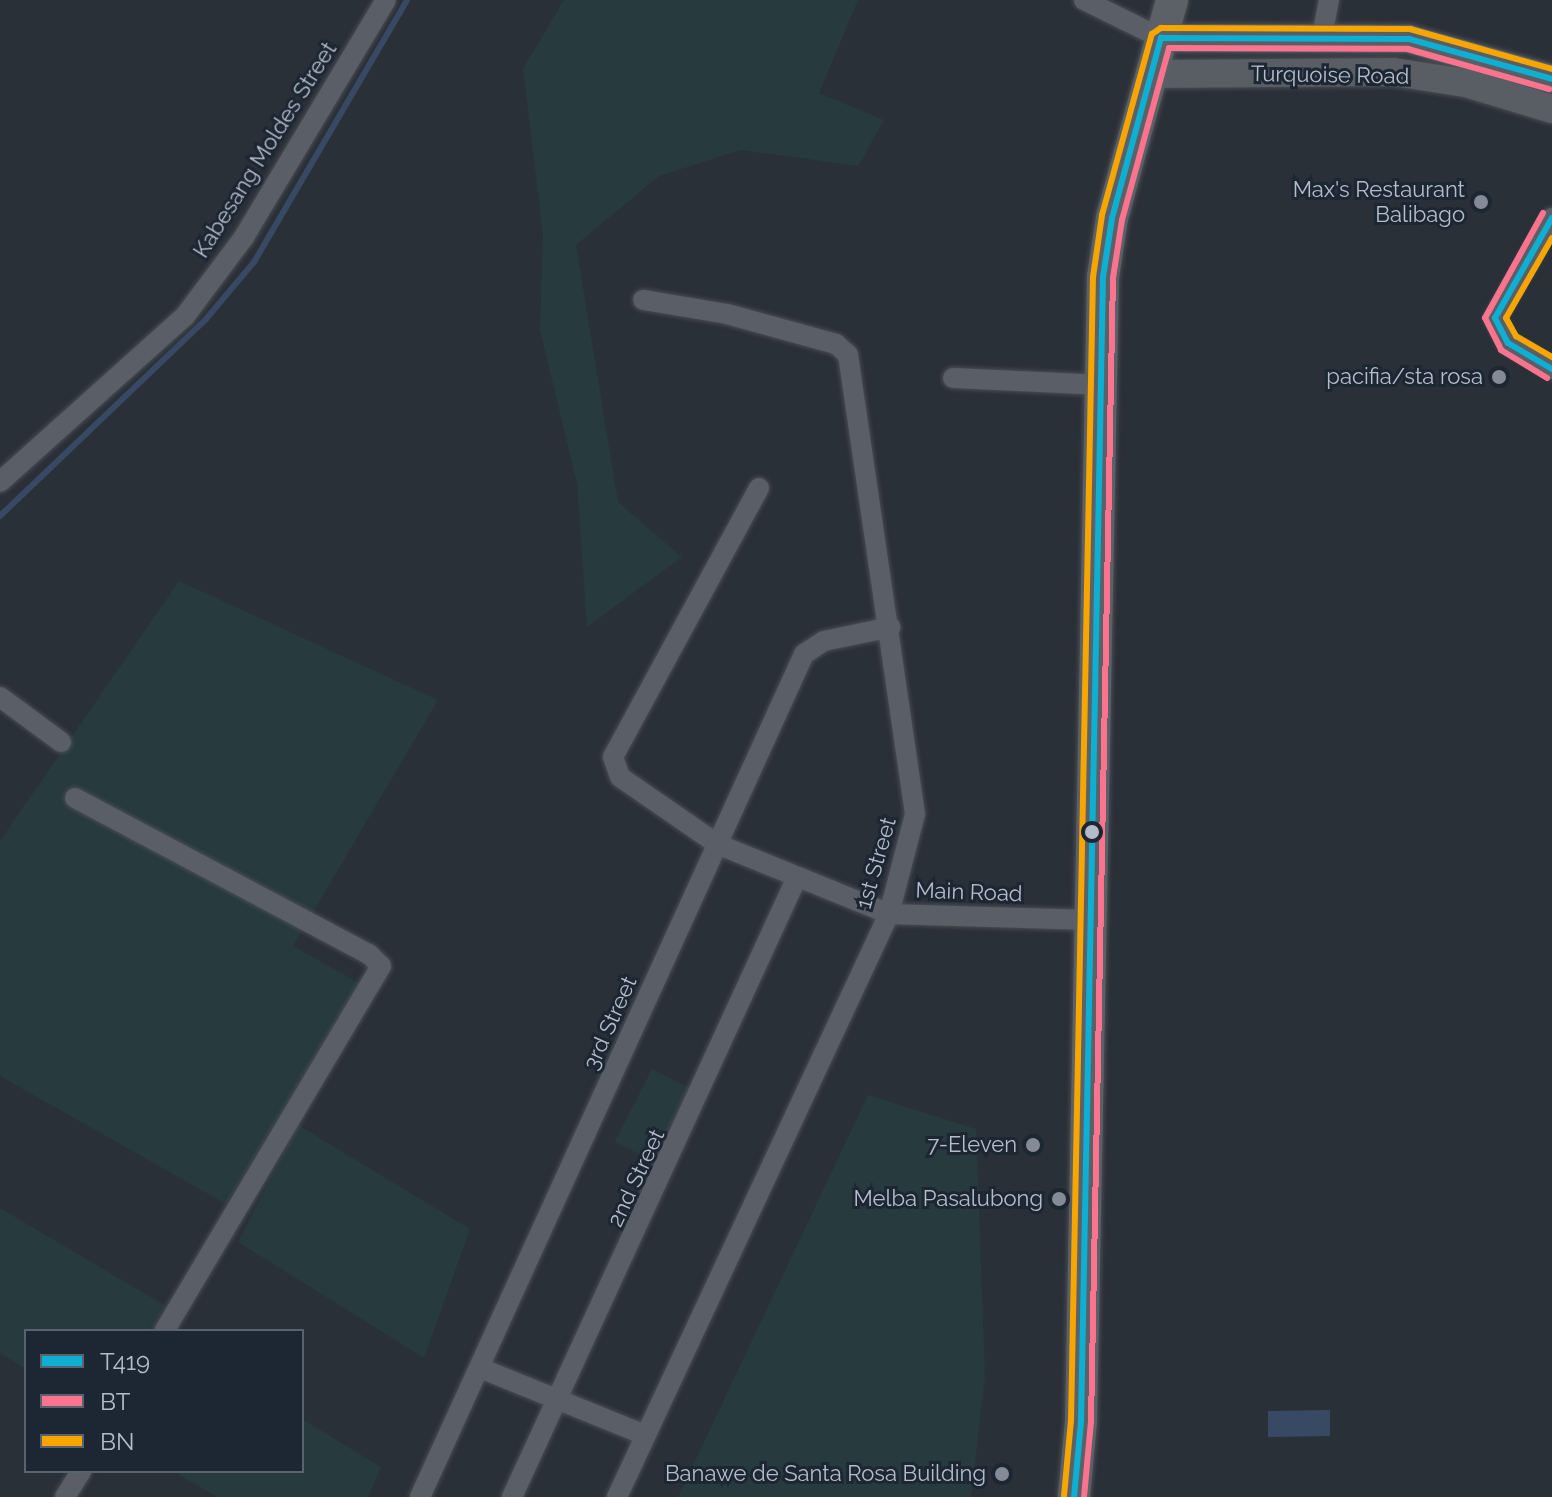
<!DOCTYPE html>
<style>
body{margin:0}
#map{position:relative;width:1552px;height:1497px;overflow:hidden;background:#2a3038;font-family:Raleway,sans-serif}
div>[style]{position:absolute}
.green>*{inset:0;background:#273a3e}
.water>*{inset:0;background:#384963}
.stream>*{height:6px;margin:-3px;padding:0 3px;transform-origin:3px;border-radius:3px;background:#384963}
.roads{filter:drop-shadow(0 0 2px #484c53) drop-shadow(0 0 2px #484c53)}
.street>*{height:20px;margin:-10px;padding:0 10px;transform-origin:10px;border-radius:10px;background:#5a5e66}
.secondary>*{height:28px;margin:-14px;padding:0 14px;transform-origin:14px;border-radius:14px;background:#595d64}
.primary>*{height:32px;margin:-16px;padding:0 16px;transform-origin:16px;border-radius:16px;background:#5c6168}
.bus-1>*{height:6px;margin:-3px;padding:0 3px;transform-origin:3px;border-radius:3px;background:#0dafd3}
.bus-2>*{height:6px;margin:-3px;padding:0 3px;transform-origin:3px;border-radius:3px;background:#fc738d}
.bus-3>*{height:6px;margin:-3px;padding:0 3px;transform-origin:3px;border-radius:3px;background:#f7a600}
.dots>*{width:22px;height:22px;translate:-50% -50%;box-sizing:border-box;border:4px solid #1d2633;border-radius:50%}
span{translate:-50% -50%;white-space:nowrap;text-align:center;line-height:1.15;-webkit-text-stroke:6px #1d2633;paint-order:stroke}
.street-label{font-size:22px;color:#b4bcc9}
.poi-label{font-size:22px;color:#b4bcc9}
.right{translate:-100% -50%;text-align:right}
.legend{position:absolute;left:24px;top:1329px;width:280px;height:144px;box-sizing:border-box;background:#1d2633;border:2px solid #59626f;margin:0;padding:10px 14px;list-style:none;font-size:24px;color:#b4bcc9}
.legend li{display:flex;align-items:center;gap:16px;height:40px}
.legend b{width:40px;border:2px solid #59626f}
</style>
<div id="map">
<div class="green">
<i style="clip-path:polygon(564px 0,858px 0,819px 93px,884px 120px,858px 166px,741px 150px,659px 176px,576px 245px,618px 502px,682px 557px,587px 627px,577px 484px,540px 330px,543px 235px,523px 69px)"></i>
<i style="clip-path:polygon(179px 581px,438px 700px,293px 946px,359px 983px,226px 1204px,0 1076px,0 841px)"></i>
<i style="clip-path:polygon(652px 1069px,689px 1088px,653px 1161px,615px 1142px)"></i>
<i style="clip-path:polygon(868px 1095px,976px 1129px,985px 1375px,971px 1497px,678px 1497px)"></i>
<i style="clip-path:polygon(298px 1125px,470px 1229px,424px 1358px,238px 1242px)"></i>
<i style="clip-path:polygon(0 1208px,164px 1305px,151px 1331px,26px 1331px,26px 1369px,0 1353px)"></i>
<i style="clip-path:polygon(302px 1419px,381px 1467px,368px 1497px,217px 1497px,173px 1471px,302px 1471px)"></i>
</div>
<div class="water">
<i style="clip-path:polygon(1330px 1410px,1330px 1436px,1268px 1437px,1268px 1411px)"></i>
</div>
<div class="stream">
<i style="left:0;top:516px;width:285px;rotate:-43.7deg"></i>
<i style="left:206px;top:319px;width:75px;rotate:-49.9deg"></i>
<i style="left:254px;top:262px;width:303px;rotate:-59.7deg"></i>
</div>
<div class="roads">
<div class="street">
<i style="left:1084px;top:0;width:86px;rotate:26.3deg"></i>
<i style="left:1322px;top:36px;width:37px;rotate:-79deg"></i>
<i style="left:1552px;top:218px;width:115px;rotate:119.7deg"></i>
<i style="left:1495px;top:318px;width:28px;rotate:63deg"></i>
<i style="left:1508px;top:343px;width:51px;rotate:30.6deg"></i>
<i style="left:953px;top:378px;width:146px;rotate:2.7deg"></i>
<i style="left:0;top:482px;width:249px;rotate:-41.9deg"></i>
<i style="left:185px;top:316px;width:99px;rotate:-53.2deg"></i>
<i style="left:244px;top:237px;width:276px;rotate:-59.1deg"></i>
<i style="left:759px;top:488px;width:306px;rotate:118.5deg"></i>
<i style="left:613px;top:757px;width:21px;rotate:71deg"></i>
<i style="left:620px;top:777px;width:118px;rotate:34.6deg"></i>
<i style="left:717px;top:844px;width:186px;rotate:22.1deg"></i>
<i style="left:889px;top:914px;width:201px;rotate:1.7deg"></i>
<i style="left:0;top:697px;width:76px;rotate:36.4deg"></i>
<i style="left:75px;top:798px;width:333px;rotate:28deg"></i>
<i style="left:369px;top:954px;width:17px;rotate:45deg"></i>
<i style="left:381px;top:966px;width:425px;rotate:120.7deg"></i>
<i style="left:480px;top:1368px;width:178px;rotate:22.1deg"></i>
<i style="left:65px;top:1497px;width:31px;rotate:-58deg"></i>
<i style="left:420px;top:1497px;width:926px;rotate:-65.51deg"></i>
<i style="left:804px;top:654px;width:24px;rotate:-33deg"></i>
<i style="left:824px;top:641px;width:68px;rotate:-11.8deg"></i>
<i style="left:512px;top:1497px;width:682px;rotate:-65.31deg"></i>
<i style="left:617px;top:1497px;width:643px;rotate:-64.99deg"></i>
<i style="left:889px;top:914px;width:103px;rotate:-75.4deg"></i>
<i style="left:915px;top:814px;width:464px;rotate:-98.3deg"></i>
<i style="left:848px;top:355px;width:16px;rotate:-137deg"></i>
<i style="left:836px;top:344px;width:113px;rotate:-164.6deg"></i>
<i style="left:727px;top:314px;width:85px;rotate:-170.5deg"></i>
</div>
<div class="secondary">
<i style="left:1161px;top:38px;width:248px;rotate:0.2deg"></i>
<i style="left:1409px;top:39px;width:148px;rotate:15.6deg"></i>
<i style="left:1152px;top:74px;width:242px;rotate:-0.5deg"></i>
<i style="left:1394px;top:72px;width:73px;rotate:8.7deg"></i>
<i style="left:1466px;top:83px;width:90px;rotate:16.8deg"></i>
</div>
<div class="primary">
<i style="left:1074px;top:1497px;width:75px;rotate:-84.7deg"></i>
<i style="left:1081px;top:1422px;width:1145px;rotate:-88.9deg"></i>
<i style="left:1103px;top:277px;width:60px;rotate:-81.3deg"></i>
<i style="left:1112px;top:218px;width:226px;rotate:-74.6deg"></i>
</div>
</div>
<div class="bus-1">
<i style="left:1552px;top:218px;width:115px;rotate:119.7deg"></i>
<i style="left:1495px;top:318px;width:28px;rotate:63deg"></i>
<i style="left:1508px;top:343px;width:51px;rotate:30.6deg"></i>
<i style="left:1074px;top:1497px;width:75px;rotate:-84.7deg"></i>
<i style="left:1081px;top:1422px;width:1145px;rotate:-88.9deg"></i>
<i style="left:1103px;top:277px;width:60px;rotate:-81.3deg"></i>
<i style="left:1112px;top:218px;width:187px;rotate:-74.8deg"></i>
<i style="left:1161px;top:38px;width:248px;rotate:0.2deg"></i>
<i style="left:1409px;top:39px;width:148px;rotate:15.6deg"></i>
</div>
<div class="bus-2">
<i style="left:1543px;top:213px;width:120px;rotate:118.9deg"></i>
<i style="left:1485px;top:318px;width:36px;rotate:63deg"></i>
<i style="left:1501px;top:350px;width:54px;rotate:31.3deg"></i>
<i style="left:1084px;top:1497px;width:75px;rotate:-84.7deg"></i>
<i style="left:1091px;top:1422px;width:1144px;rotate:-88.9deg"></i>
<i style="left:1113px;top:278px;width:59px;rotate:-81.2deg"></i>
<i style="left:1122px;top:220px;width:178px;rotate:-74.7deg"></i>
<i style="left:1169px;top:48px;width:239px;rotate:0.2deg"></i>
<i style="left:1408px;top:49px;width:147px;rotate:15.8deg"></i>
</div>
<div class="bus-3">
<i style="left:1552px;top:238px;width:92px;rotate:119.9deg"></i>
<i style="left:1506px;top:318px;width:21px;rotate:61deg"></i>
<i style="left:1516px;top:336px;width:42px;rotate:30.3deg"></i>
<i style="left:1064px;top:1496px;width:75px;rotate:-84.7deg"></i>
<i style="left:1071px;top:1421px;width:1144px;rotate:-88.9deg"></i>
<i style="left:1093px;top:277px;width:63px;rotate:-81.7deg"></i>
<i style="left:1102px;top:215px;width:188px;rotate:-74.6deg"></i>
<i style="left:1152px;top:34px;width:11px;rotate:-34deg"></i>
<i style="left:1161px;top:28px;width:249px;rotate:0.2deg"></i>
<i style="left:1410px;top:29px;width:148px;rotate:15.7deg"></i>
</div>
<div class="dots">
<i style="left:1481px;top:202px;background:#848b96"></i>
<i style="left:1499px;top:377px;background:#848b96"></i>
<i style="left:1092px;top:832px;background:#b4bcc9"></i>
<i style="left:1033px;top:1145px;background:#848b96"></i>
<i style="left:1059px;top:1199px;background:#848b96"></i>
<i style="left:1002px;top:1474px;background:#848b96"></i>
</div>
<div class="street-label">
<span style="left:1330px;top:75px;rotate:1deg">Turquoise Road</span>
<span style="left:265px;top:150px;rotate:-58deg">Kabesang Moldes Street</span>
<span style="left:876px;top:863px;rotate:-74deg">1st Street</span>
<span style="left:969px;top:892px;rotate:2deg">Main Road</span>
<span style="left:610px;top:1023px;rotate:-66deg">3rd Street</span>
<span style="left:636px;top:1178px;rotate:-65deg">2nd Street</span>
</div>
<div class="poi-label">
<span class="right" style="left:1465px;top:202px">Max's Restaurant<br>Balibago</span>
<span class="right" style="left:1483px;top:377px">pacifia/sta rosa</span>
<span class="right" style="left:1017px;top:1145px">7-Eleven</span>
<span class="right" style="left:1043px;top:1199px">Melba Pasalubong</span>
<span class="right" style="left:986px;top:1474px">Banawe de Santa Rosa Building</span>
</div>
<ul class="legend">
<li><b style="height:10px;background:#0dafd3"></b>T419</li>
<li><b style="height:10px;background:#fc738d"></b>BT</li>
<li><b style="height:10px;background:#f7a600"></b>BN</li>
</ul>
</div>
